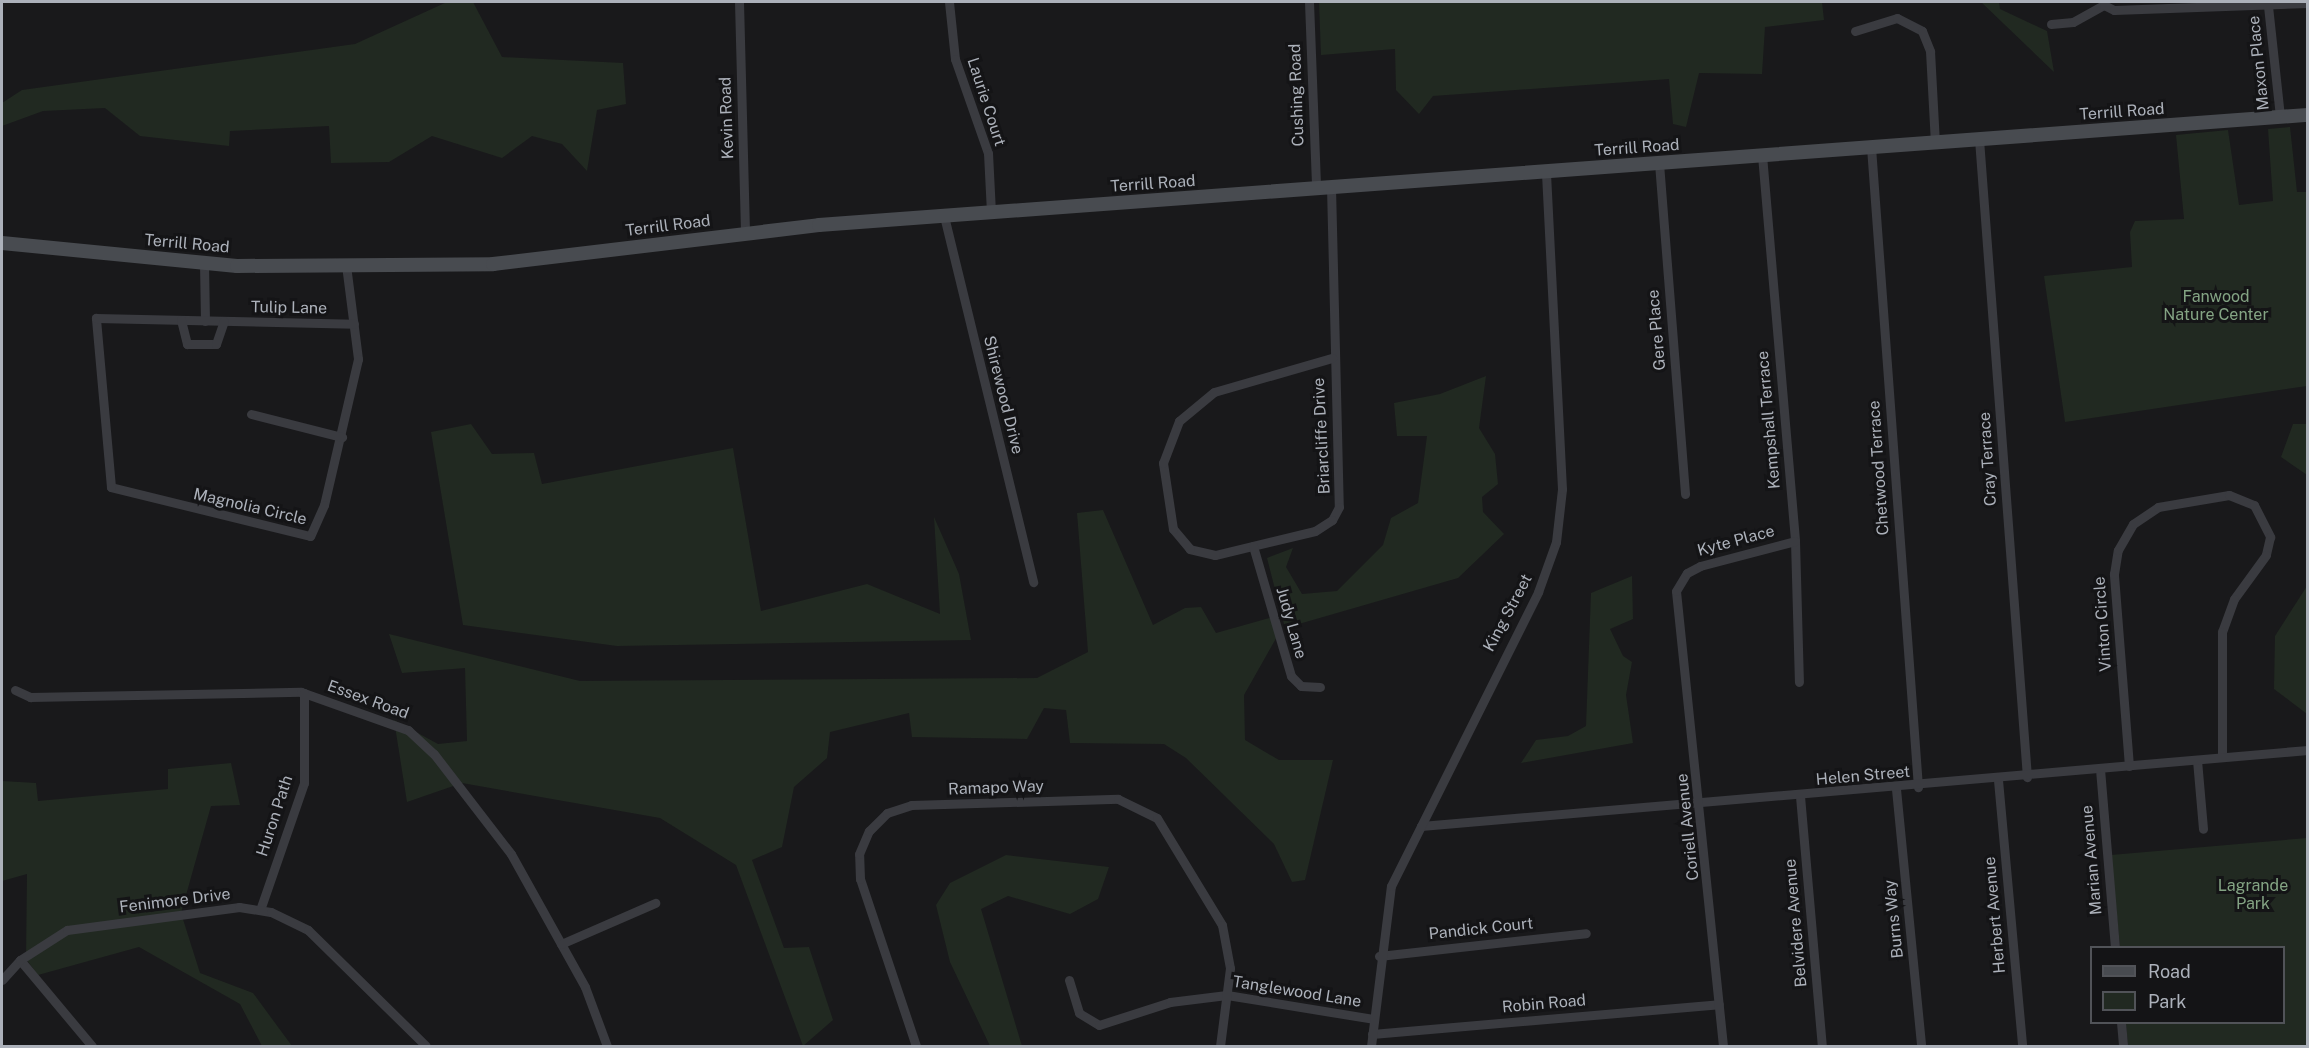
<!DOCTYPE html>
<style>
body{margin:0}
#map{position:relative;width:2309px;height:1048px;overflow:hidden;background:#19191b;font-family:"Public Sans",sans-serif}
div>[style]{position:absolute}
.green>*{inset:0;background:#212921}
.street>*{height:9px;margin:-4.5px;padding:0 4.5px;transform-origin:4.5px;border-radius:4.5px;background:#3a3b40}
.secondary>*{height:14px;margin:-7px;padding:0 7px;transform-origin:7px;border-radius:7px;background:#484b50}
span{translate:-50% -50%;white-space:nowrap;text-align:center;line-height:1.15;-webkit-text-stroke:6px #141416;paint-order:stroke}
.street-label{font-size:16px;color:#acb1ba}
.park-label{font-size:16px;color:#84a484}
.frame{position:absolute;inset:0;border:3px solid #acb1ba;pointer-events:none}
.legend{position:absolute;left:2090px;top:946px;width:195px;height:78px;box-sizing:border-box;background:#141416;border:2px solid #515358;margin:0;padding:8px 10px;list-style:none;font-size:18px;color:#acb1ba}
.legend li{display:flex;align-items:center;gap:12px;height:30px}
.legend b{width:30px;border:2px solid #515358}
</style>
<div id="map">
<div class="green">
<i style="clip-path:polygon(447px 2px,473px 2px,502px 57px,623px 63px,626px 104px,597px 110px,587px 171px,562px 144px,532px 136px,502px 158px,432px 136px,389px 162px,331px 163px,329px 126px,230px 131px,229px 146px,140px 136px,105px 108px,43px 111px,2px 126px,2px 103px,22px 90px,355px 44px)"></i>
<i style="clip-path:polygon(1319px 2px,1822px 2px,1824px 20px,1765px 27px,1762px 74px,1699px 73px,1686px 127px,1673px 124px,1669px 79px,1433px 96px,1419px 114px,1396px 90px,1395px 49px,1321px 55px)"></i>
<i style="clip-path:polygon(1981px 2px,1999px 2px,2000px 9px,2047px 31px,2054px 72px)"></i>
<i style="clip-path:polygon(2290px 127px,2297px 192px,2307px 192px,2307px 386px,2065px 422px,2044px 276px,2132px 267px,2130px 232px,2135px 221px,2184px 219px,2176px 135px,2228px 130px,2239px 205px,2273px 201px,2268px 129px)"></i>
<i style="clip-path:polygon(1486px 376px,1479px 428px,1495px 454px,1498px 484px,1482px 497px,1483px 512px,1504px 534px,1458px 578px,1285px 628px,1267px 558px,1293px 548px,1286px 567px,1302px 594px,1337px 591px,1383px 545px,1391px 518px,1418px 503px,1427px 436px,1397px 436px,1394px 403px,1440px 394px)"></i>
<i style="clip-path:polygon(471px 424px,492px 454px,534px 453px,542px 484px,733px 448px,761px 611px,867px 584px,940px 614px,934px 517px,959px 574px,971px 640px,617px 646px,463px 625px,431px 432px)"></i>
<i style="clip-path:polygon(2293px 424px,2307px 424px,2307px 475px,2281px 457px)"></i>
<i style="clip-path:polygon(1103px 510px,1153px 625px,1185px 608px,1201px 607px,1216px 633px,1273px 617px,1278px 635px,1244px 695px,1245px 740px,1279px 760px,1333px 760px,1305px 880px,1292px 882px,1274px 844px,1186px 758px,1164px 744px,1070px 743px,1066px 710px,1044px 708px,1027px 739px,912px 737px,909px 713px,830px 732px,827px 758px,794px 787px,782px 847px,752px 860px,784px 948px,809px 947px,833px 1020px,803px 1046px,736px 865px,660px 818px,462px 783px,407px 802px,394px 720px,438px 744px,467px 741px,465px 668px,402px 673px,389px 634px,580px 681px,1037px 678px,1088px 652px,1077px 513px)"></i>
<i style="clip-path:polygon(1632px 576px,1633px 619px,1610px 629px,1623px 656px,1632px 662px,1626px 695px,1633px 743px,1521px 763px,1536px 740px,1568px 736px,1586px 726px,1591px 593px)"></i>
<i style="clip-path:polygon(2307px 586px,2307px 714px,2274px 689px,2275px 636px)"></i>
<i style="clip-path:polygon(231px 763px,240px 805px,211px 806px,181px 913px,200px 973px,253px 993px,292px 1046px,262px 1046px,240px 1004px,139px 947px,38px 975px,26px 959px,27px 874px,2px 881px,2px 781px,36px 783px,38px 801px,168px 789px,168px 769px)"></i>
<i style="clip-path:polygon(2307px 838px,2307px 1046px,2128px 1046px,2126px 1023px,2284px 1022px,2284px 948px,2120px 947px,2111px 855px)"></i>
<i style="clip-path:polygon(1006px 855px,1109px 867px,1098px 899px,1070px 914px,1008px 896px,981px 909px,1022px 1046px,990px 1046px,950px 962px,936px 905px,950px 883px)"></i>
</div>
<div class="street">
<i style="left:739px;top:2px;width:232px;rotate:88.5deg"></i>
<i style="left:949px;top:2px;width:57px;rotate:84deg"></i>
<i style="left:955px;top:59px;width:100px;rotate:70.7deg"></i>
<i style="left:988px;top:153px;width:59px;rotate:87.1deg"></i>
<i style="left:1309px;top:2px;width:186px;rotate:87.8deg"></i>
<i style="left:2268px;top:6px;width:112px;rotate:83.8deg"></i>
<i style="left:2051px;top:24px;width:22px;rotate:-5deg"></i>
<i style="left:2073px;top:22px;width:35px;rotate:-29deg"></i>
<i style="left:2104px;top:5px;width:11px;rotate:27deg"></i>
<i style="left:2114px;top:10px;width:194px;rotate:-2.1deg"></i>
<i style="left:1855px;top:31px;width:44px;rotate:-17.2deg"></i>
<i style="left:1897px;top:18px;width:28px;rotate:27deg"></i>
<i style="left:1922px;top:31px;width:22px;rotate:68deg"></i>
<i style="left:1930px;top:51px;width:92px;rotate:86.9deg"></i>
<i style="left:1979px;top:139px;width:640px;rotate:85.7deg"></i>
<i style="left:1871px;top:147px;width:642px;rotate:85.8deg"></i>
<i style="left:1762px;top:155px;width:387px;rotate:85.1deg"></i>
<i style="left:1795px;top:541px;width:141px;rotate:88.4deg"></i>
<i style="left:1659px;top:163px;width:332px;rotate:85.5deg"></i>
<i style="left:1331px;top:187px;width:320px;rotate:88.6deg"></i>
<i style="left:1339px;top:507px;width:15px;rotate:118deg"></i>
<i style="left:1332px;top:520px;width:20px;rotate:147deg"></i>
<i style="left:1315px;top:531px;width:103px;rotate:166.5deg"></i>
<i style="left:1215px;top:555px;width:26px;rotate:-167deg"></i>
<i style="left:1190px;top:549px;width:26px;rotate:-130deg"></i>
<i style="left:1173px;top:529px;width:67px;rotate:-98.6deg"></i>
<i style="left:1163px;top:463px;width:45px;rotate:-69.1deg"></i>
<i style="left:1179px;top:421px;width:45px;rotate:-39.6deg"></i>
<i style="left:1214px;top:392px;width:123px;rotate:-16.1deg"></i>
<i style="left:944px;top:216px;width:377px;rotate:76.3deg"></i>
<i style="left:204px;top:263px;width:58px;rotate:89deg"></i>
<i style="left:346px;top:265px;width:95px;rotate:82.7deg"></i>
<i style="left:358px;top:359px;width:150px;rotate:103.1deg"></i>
<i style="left:324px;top:505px;width:34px;rotate:114deg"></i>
<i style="left:310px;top:536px;width:205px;rotate:-166.2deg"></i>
<i style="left:111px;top:487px;width:170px;rotate:-95.1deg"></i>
<i style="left:96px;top:318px;width:258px;rotate:1.3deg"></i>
<i style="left:181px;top:320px;width:25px;rotate:76deg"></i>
<i style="left:187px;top:344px;width:29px"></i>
<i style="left:216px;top:344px;width:24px;rotate:-71deg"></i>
<i style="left:251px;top:414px;width:94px;rotate:14.2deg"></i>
<i style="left:1253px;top:546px;width:135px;rotate:73.7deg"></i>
<i style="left:1291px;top:676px;width:14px;rotate:45deg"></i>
<i style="left:1301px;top:686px;width:19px;rotate:3deg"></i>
<i style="left:15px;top:690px;width:17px;rotate:25deg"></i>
<i style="left:30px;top:697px;width:271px;rotate:-1.1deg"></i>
<i style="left:301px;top:692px;width:114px;rotate:19.6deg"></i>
<i style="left:408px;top:730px;width:35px;rotate:43deg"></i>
<i style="left:434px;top:754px;width:126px;rotate:52.4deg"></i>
<i style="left:511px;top:854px;width:152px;rotate:60.9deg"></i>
<i style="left:585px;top:987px;width:63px;rotate:69.6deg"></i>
<i style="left:2197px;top:760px;width:69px;rotate:85deg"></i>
<i style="left:2129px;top:766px;width:193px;rotate:-94.5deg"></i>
<i style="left:2114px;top:574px;width:24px;rotate:-81deg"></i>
<i style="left:2118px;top:550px;width:30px;rotate:-60deg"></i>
<i style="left:2133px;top:524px;width:30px;rotate:-34deg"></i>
<i style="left:2158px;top:507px;width:72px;rotate:-9.6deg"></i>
<i style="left:2229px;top:495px;width:27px;rotate:22deg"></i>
<i style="left:2254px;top:505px;width:36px;rotate:63deg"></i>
<i style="left:2270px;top:537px;width:18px;rotate:103deg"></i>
<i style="left:2266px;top:555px;width:54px;rotate:126deg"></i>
<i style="left:2234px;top:599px;width:35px;rotate:110deg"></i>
<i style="left:2222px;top:632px;width:125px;rotate:90deg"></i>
<i style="left:2100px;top:769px;width:180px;rotate:85.2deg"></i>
<i style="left:1998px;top:780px;width:267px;rotate:84.8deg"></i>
<i style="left:1896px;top:789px;width:258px;rotate:84.4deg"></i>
<i style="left:1800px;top:796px;width:251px;rotate:85deg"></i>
<i style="left:1421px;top:826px;width:890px;rotate:-4.9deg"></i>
<i style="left:260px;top:910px;width:134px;rotate:-70.9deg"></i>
<i style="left:304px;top:783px;width:90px;rotate:-90deg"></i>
<i style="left:561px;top:944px;width:103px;rotate:-23.6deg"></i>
<i style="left:1379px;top:956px;width:208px;rotate:-6.3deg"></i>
<i style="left:20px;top:960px;width:112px;rotate:50.1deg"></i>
<i style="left:2px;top:980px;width:27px;rotate:-48deg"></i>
<i style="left:20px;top:960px;width:56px;rotate:-32.6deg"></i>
<i style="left:67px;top:930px;width:174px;rotate:-7.6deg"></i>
<i style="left:239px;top:907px;width:32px;rotate:9deg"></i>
<i style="left:271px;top:912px;width:41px;rotate:25.9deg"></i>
<i style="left:308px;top:930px;width:165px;rotate:44.5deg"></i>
<i style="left:1069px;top:980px;width:34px;rotate:73deg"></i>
<i style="left:1079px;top:1013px;width:23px;rotate:31deg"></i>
<i style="left:1099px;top:1025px;width:75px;rotate:-17.9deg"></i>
<i style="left:1170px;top:1002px;width:57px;rotate:-7deg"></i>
<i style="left:1227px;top:995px;width:148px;rotate:9.3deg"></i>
<i style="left:2121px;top:1022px;width:24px;rotate:85deg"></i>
<i style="left:1372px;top:1034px;width:348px;rotate:-4.9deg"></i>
<i style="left:916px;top:1046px;width:176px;rotate:-108.5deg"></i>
<i style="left:860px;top:879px;width:25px;rotate:-92deg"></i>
<i style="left:859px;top:854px;width:25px;rotate:-67deg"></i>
<i style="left:869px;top:831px;width:25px;rotate:-45deg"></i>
<i style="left:887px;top:813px;width:25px;rotate:-18deg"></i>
<i style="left:911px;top:805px;width:207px;rotate:-1.7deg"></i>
<i style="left:1118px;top:799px;width:43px;rotate:26deg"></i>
<i style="left:1157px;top:818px;width:125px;rotate:58.7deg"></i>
<i style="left:1222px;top:925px;width:44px;rotate:79.5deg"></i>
<i style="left:1230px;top:968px;width:79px;rotate:97.3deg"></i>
<i style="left:1371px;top:1046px;width:161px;rotate:-82.9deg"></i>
<i style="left:1391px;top:886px;width:329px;rotate:-63.4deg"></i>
<i style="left:1538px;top:592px;width:53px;rotate:-70.2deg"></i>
<i style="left:1556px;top:542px;width:53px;rotate:-83.5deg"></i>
<i style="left:1562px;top:489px;width:318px;rotate:-92.9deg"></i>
<i style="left:1723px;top:1046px;width:457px;rotate:-95.9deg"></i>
<i style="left:1676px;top:591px;width:21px;rotate:-59deg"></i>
<i style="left:1687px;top:573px;width:15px;rotate:-28deg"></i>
<i style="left:1700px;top:566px;width:98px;rotate:-14.7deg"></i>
</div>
<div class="secondary">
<i style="left:2px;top:243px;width:236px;rotate:5.6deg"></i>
<i style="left:237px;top:266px;width:256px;rotate:-0.4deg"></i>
<i style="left:493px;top:264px;width:328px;rotate:-6.8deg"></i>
<i style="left:819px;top:225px;width:1493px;rotate:-4.23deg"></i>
</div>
<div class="street-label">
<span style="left:2259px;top:63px;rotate:-96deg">Maxon Place</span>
<span style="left:1297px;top:95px;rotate:-92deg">Cushing Road</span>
<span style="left:986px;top:102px;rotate:72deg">Laurie Court</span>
<span style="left:2122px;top:112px;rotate:-4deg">Terrill Road</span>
<span style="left:727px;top:118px;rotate:-92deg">Kevin Road</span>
<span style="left:1637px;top:148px;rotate:-4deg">Terrill Road</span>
<span style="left:1153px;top:184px;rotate:-4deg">Terrill Road</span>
<span style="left:668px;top:226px;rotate:-7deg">Terrill Road</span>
<span style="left:187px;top:244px;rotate:5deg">Terrill Road</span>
<span style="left:289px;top:308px;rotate:1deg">Tulip Lane</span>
<span style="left:1657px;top:330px;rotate:-95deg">Gere Place</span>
<span style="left:1003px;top:395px;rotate:76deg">Shirewood Drive</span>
<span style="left:1769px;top:420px;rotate:-95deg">Kempshall Terrace</span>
<span style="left:1322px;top:436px;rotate:-93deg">Briarcliffe Drive</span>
<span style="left:1988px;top:459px;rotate:-94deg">Cray Terrace</span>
<span style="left:1879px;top:468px;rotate:-94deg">Chetwood Terrace</span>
<span style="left:250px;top:507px;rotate:13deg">Magnolia Circle</span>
<span style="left:1736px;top:541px;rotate:-15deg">Kyte Place</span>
<span style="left:1508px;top:613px;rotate:-62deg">King Street</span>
<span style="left:1291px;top:623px;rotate:74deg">Judy Lane</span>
<span style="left:2103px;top:624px;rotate:-94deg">Vinton Circle</span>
<span style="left:368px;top:700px;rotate:20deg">Essex Road</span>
<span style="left:1863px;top:776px;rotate:-5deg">Helen Street</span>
<span style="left:996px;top:788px;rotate:-2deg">Ramapo Way</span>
<span style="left:275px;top:816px;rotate:-72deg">Huron Path</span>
<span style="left:1688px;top:827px;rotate:-96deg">Coriell Avenue</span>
<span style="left:2092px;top:860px;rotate:-95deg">Marian Avenue</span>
<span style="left:175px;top:901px;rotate:-7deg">Fenimore Drive</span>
<span style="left:1995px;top:915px;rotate:-95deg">Herbert Avenue</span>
<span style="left:1894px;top:919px;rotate:-96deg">Burns Way</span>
<span style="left:1796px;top:923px;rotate:-95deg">Belvidere Avenue</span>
<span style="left:1481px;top:929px;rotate:-6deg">Pandick Court</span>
<span style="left:1297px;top:992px;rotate:9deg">Tanglewood Lane</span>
<span style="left:1544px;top:1004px;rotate:-5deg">Robin Road</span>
</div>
<div class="park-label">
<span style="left:2216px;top:306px">Fanwood<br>Nature Center</span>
<span style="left:2253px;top:895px">Lagrande<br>Park</span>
</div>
<div class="frame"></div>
<ul class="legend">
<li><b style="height:8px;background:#484b50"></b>Road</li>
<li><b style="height:16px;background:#212921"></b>Park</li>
</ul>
</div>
